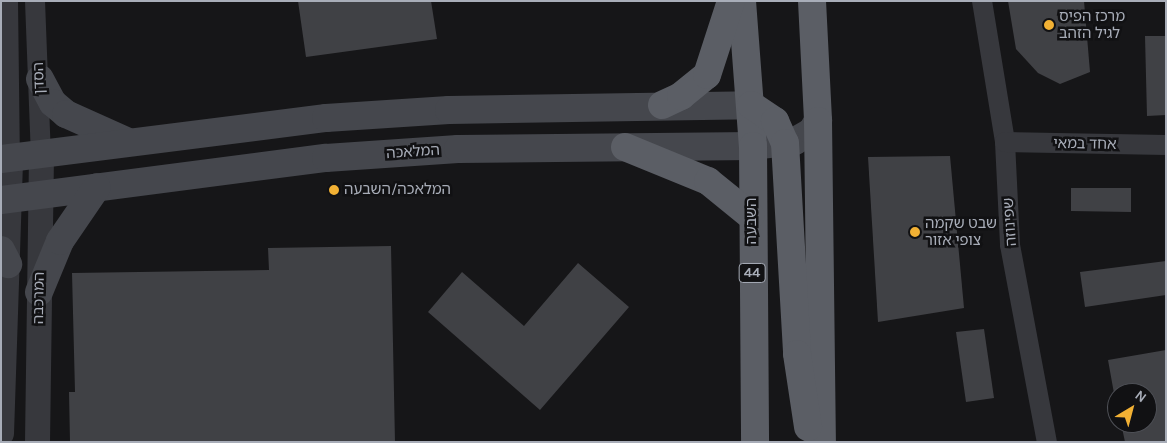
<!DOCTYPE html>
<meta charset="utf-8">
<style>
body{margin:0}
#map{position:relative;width:1167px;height:443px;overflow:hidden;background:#161618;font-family:Karla,"Noto Sans Hebrew",sans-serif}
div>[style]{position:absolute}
.building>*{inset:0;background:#404145}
.minor>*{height:20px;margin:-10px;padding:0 10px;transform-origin:10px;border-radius:10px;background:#37383d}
.tertiary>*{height:25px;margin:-12.5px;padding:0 12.5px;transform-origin:12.5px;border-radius:12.5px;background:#37383d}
.secondary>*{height:28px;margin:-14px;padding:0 14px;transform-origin:14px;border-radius:14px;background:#45474d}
.trunk>*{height:28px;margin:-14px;padding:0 14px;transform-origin:14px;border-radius:14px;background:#5b5e65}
.dots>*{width:14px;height:14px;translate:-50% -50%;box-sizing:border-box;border:2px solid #111113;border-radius:50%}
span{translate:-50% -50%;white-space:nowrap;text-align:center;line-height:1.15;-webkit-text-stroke:5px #111113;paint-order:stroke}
.shield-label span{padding:1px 4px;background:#111113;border:1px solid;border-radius:4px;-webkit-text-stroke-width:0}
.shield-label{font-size:14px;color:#a8adb8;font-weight:700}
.poi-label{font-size:15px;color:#a8adb8}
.left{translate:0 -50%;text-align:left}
.street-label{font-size:15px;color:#a8adb8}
.frame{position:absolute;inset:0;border:2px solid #a8adb8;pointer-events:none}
.north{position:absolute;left:1107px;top:383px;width:50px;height:50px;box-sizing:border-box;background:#111113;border:1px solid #4d4f55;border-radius:50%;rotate:37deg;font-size:14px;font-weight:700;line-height:20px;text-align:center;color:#a8adb8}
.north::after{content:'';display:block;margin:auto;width:18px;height:22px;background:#f2b134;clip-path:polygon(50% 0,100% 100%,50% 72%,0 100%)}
</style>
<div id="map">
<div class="building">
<i style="clip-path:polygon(298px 1px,431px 1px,437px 39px,306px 57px)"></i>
<i style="clip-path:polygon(1008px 1px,1084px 1px,1090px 72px,1060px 84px,1038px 73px,1016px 49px)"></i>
<i style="clip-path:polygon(1145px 36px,1166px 36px,1166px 115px,1147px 116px)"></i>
<i style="clip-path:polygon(950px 156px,964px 308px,878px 322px,868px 157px)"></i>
<i style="clip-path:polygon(1071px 188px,1131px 188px,1131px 212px,1071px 211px)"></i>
<i style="clip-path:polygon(391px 246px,395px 442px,70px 442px,69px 392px,75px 392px,72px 273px,269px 270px,268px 248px)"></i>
<i style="clip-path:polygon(1166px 261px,1166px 295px,1085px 307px,1080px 272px)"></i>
<i style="clip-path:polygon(578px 263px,629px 307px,540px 410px,428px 312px,462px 272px,524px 326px)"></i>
<i style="clip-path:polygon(984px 329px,994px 398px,966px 402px,956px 332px)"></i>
<i style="clip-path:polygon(1166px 350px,1166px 442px,1125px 442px,1121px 423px,1147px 423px,1147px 393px,1117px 393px,1117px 410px,1108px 360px)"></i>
</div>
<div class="minor">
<i style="left:8px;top:1px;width:157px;rotate:89.3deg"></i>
<i style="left:35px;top:1px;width:153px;rotate:87.8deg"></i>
<i style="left:982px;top:1px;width:143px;rotate:80.7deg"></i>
<i style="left:1005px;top:142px;width:103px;rotate:87.2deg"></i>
<i style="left:1010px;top:245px;width:200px;rotate:79.4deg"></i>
<i style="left:1005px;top:142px;width:161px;rotate:1.1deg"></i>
</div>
<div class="tertiary">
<i style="left:1px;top:433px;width:275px;rotate:-88.1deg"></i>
<i style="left:37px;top:442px;width:288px;rotate:-89.2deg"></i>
</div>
<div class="secondary">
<i style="left:40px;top:79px;width:27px;rotate:62deg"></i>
<i style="left:53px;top:103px;width:17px;rotate:40deg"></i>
<i style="left:66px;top:114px;width:66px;rotate:24.2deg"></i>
<i style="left:1px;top:159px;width:328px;rotate:-7.2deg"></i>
<i style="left:326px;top:118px;width:123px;rotate:-3.7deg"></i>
<i style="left:449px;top:110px;width:302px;rotate:-0.9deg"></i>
<i style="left:1px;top:200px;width:328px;rotate:-7.4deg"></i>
<i style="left:326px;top:158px;width:132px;rotate:-3.9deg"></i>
<i style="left:458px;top:149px;width:295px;rotate:-0.6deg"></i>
<i style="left:753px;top:146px;width:42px;rotate:-6.8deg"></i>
<i style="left:795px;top:141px;width:20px;rotate:-30deg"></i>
<i style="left:812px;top:131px;width:12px;rotate:-59deg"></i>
<i style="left:1px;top:250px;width:16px;rotate:63deg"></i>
<i style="left:39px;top:292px;width:55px;rotate:-67.6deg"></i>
<i style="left:60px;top:241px;width:65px;rotate:-55.6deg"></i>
</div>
<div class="trunk">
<i style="left:742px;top:1px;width:145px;rotate:85.7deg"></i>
<i style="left:753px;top:146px;width:296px;rotate:89.6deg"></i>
<i style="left:812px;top:1px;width:120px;rotate:87.1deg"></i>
<i style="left:818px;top:121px;width:321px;rotate:89.3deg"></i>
<i style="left:662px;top:105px;width:21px;rotate:-25deg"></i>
<i style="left:681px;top:96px;width:33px;rotate:-39deg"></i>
<i style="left:707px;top:75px;width:78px;rotate:-72deg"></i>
<i style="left:751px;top:105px;width:29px;rotate:34deg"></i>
<i style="left:775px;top:121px;width:24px;rotate:66deg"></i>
<i style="left:785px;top:143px;width:211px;rotate:86.7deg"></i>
<i style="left:797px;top:354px;width:74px;rotate:81.4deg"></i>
<i style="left:625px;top:147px;width:90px;rotate:22.3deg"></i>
<i style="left:708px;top:181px;width:55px;rotate:39.1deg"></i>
</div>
<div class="dots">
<i style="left:1049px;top:25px;background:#f2b134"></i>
<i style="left:334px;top:190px;background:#f2b134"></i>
<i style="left:915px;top:232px;background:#f2b134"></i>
</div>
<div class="shield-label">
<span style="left:752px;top:273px">44</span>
</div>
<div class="poi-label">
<span class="left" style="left:1059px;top:25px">מרכז הפיס<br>לגיל הזהב</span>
<span class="left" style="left:344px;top:190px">המלאכה/השבעה</span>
<span class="left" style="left:925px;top:232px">שבט שקמה<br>צופי אזור</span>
</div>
<div class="street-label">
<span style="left:39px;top:78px;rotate:-92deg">הסדן</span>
<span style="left:1085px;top:144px;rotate:1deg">אחד במאי</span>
<span style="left:413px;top:152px;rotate:-4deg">המלאכה</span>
<span style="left:752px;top:221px;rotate:-90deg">השבעה</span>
<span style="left:1010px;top:222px;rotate:-94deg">שפינוזה</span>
<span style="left:39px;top:298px;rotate:-89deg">המרכבה</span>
</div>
<div class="frame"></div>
<div class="north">N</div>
</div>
